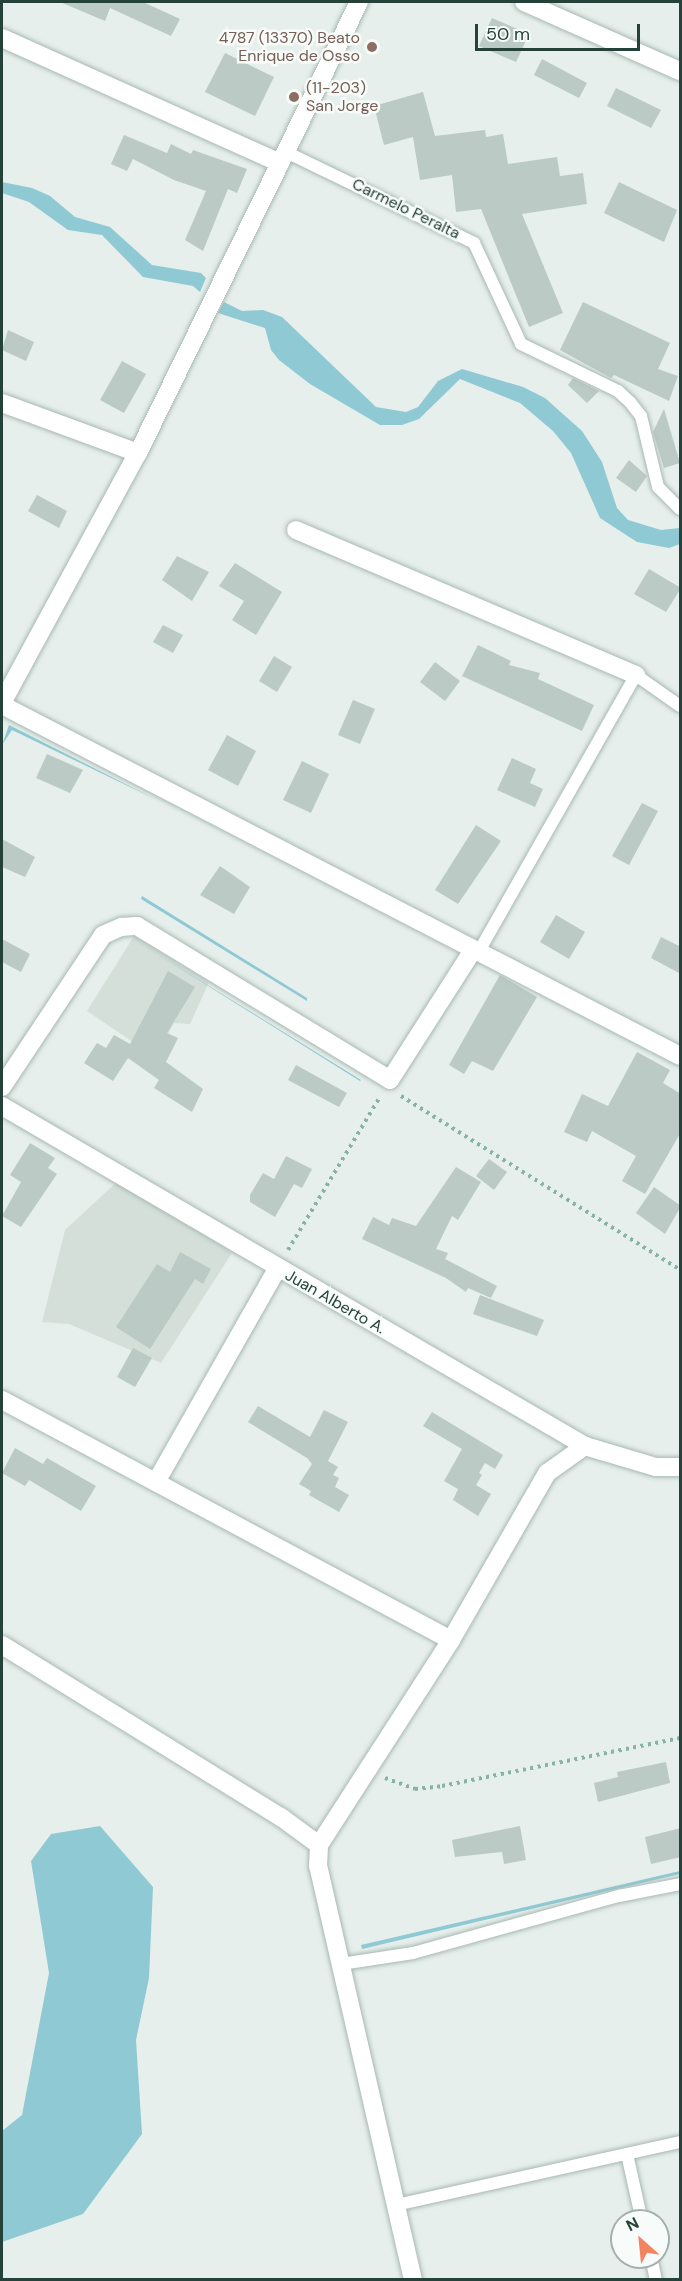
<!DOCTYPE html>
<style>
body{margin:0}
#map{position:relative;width:682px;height:2281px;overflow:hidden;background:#e6efeb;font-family:"DM Sans",sans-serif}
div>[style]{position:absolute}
.built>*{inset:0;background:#d4dfda}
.water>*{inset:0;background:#8ec9d4}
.building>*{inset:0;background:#bbcac4}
.path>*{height:4px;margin-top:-2px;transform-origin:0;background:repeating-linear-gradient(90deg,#86b3a5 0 3px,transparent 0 7.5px)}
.roads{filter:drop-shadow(0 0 2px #a8b8b2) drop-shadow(0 0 2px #a8b8b2)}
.service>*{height:12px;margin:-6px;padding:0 6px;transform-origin:6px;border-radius:6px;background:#fff}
.minor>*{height:18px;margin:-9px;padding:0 9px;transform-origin:9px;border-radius:9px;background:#fff}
.dots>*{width:16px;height:16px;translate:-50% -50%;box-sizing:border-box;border:3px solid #f7fbf9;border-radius:50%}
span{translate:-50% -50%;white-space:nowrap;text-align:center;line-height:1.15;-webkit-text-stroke:5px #f7fbf9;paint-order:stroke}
.education-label{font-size:16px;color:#785e54}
.right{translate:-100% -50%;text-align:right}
.left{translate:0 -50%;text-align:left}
.street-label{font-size:16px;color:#24423a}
.frame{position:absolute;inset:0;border:3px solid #24423a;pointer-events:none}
.north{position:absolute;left:610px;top:2209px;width:60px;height:60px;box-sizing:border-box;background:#f7fbf9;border:2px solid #a3b1ad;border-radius:50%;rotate:333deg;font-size:16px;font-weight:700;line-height:24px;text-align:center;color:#24423a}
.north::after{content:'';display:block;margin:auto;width:21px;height:27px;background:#f4845f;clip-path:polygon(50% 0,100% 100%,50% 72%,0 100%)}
.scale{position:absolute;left:475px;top:24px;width:165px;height:27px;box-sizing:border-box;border:3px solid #24423a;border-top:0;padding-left:8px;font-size:18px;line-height:21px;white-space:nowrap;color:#24423a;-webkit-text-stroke:4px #f7fbf9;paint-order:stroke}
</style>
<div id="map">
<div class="built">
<i style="clip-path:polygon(134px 936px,209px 982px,190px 1024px,174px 1023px,155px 1057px,87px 1011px)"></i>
<i style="clip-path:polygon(120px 1179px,232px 1253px,161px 1363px,69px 1324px,42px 1322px,65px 1230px)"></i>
</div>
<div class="water">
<i style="clip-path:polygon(2px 182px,32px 188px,50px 196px,75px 217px,110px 227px,152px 265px,201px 273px,206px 278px,200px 292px,193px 286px,143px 277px,102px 235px,68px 230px,29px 202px,2px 193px)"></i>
<i style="clip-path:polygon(224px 302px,242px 311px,263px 310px,282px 317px,376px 407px,406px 412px,418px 407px,438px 381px,462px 369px,523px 387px,545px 398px,582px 431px,602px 462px,617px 508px,628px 520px,661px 530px,680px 528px,680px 544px,669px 548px,637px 542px,600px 518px,571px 453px,553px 431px,520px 403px,460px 379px,419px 419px,402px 425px,380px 425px,310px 384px,279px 360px,271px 350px,265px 328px,218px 313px)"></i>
<i style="clip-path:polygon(9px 725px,13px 727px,159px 801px,12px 730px,2px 745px)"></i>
<i style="clip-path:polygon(142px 896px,307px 998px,307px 1001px,141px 899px)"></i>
<i style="clip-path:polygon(138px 942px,361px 1080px,360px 1081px)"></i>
<i style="clip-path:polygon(100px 1826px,153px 1887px,149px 1978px,136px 2040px,142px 2134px,83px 2214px,2px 2242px,2px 2131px,22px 2115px,49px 1973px,31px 1861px,51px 1834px)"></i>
<i style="clip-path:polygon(680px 1871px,680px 1874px,362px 1949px,361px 1945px)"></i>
</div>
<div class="building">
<i style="clip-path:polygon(60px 2px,143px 2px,180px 19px,171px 36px,110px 8px,105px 21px)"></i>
<i style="clip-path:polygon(492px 18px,529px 34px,516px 62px,479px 46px)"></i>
<i style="clip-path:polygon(225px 53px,274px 77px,255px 116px,205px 92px)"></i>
<i style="clip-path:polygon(542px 59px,587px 83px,579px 98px,534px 75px)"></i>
<i style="clip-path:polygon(616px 88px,661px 110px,651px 128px,607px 106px)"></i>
<i style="clip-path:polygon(423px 92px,435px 136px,485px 130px,486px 137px,503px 134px,508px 164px,557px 157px,560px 176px,583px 173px,587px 204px,522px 214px,563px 313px,529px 327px,481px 209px,456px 212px,452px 175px,420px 180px,413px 137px,384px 145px,374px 106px)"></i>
<i style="clip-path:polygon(124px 135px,167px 153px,171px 144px,191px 154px,193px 150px,247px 169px,237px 193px,228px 189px,203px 251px,185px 240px,206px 191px,174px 180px,133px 159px,127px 171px,111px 164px)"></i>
<i style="clip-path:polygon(619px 182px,677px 210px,664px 242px,604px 213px)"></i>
<i style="clip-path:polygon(583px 302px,670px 343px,658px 369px,678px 376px,669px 401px,614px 375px,611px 378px,560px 350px)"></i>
<i style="clip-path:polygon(8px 330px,34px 342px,26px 361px,2px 350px)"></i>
<i style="clip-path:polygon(122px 361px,146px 374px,124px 413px,100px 400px)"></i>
<i style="clip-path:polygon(573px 378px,599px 391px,587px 403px,568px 385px)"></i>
<i style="clip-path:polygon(664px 409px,680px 463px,664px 468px,653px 432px)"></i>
<i style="clip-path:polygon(629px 460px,647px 476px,636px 492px,616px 478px)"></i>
<i style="clip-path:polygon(37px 495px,67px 511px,59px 528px,28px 511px)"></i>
<i style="clip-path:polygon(177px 556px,209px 572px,192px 601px,162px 580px)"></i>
<i style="clip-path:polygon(235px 563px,282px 592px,256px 635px,232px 620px,244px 601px,219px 586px)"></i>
<i style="clip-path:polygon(649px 569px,681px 588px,666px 612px,634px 594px)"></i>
<i style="clip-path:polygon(163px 625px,183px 635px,173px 653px,153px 642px)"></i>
<i style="clip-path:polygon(478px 645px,511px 661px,509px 665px,540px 673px,538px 679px,594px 705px,582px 731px,462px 676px)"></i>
<i style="clip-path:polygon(274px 656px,292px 667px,277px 692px,259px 681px)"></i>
<i style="clip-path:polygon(435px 662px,460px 681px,445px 701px,420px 682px)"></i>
<i style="clip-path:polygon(353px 700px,375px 709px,360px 744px,338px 735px)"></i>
<i style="clip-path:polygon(227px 735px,256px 751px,238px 786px,208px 770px)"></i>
<i style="clip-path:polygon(47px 754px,83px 770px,70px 793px,36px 778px)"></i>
<i style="clip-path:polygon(512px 758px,536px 769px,530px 783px,543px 789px,535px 807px,497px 790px)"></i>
<i style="clip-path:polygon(302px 761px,329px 774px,311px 813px,283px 800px)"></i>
<i style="clip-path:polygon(642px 803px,658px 811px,629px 865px,612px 856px)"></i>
<i style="clip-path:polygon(476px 825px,501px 841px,458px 904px,435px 890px)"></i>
<i style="clip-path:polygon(2px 839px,35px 857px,25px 877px,2px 867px)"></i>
<i style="clip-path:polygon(220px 866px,250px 887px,234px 914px,200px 895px)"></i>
<i style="clip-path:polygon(556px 915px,585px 932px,569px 959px,540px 942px)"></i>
<i style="clip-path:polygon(661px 937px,681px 947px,681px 974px,651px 958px)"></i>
<i style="clip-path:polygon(2px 939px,30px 954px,21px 972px,2px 962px)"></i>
<i style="clip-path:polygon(168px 971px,195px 987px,167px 1033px,178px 1038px,166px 1062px,203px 1089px,192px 1112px,154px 1088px,159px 1080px,128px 1058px,113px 1081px,84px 1063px,97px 1043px,106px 1048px,114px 1035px,130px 1044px)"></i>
<i style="clip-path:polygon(500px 975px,537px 997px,493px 1071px,472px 1061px,464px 1074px,449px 1065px)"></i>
<i style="clip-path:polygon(637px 1052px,670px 1070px,663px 1083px,681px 1094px,681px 1132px,645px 1194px,622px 1181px,636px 1156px,592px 1131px,587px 1142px,564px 1132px,582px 1094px,608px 1106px)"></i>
<i style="clip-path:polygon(296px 1065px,347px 1093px,339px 1107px,288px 1080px)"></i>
<i style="clip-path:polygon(30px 1143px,55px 1158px,48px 1168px,57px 1174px,21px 1227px,2px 1216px,21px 1182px,10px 1175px)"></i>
<i style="clip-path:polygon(286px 1156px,312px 1169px,302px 1188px,294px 1184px,275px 1217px,250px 1202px,250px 1195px,263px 1173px,274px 1179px)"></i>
<i style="clip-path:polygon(489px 1159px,507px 1172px,494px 1190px,476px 1176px)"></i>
<i style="clip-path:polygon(456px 1167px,481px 1182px,458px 1220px,452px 1216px,436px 1249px,448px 1253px,445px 1259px,497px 1286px,491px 1298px,468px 1288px,466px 1292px,446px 1278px,362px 1239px,373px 1217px,389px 1225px,392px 1218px,416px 1226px)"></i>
<i style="clip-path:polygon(654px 1187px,681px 1206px,665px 1234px,636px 1213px)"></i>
<i style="clip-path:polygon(180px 1252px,211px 1269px,203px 1284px,195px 1279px,150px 1349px,116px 1327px,157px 1264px,170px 1272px)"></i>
<i style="clip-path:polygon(480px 1295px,544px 1320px,537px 1336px,473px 1314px)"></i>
<i style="clip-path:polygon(133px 1348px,152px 1358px,135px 1387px,117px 1377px)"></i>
<i style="clip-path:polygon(258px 1406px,310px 1437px,324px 1410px,348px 1422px,328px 1461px,338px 1467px,333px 1475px,339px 1478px,335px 1487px,349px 1495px,339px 1512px,309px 1495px,311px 1491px,299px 1484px,312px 1464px,307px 1458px,248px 1422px)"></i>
<i style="clip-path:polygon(432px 1412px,503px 1455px,495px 1469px,485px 1463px,479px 1473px,482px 1475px,476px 1485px,491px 1494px,478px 1516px,453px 1500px,458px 1489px,444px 1481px,462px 1449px,423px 1426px)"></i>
<i style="clip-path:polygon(15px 1448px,43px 1464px,47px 1458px,96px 1486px,81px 1511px,29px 1480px,25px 1486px,2px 1473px)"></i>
<i style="clip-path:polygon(666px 1762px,670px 1783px,598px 1802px,594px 1783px,618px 1777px,617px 1772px)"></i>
<i style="clip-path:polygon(520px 1826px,526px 1860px,504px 1864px,502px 1852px,455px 1857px,452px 1840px)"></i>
<i style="clip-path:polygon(681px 1828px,681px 1857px,651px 1864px,645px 1837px)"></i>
</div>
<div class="path">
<i style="left:401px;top:1096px;width:329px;rotate:31.9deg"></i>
<i style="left:288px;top:1250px;width:179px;rotate:-59deg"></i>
<i style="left:385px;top:1778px;width:32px;rotate:20deg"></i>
<i style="left:415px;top:1789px;width:27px;rotate:-6deg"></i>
<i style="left:442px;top:1786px;width:243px;rotate:-11.4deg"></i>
</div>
<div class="roads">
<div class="service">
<i style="left:286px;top:152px;width:209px;rotate:25.8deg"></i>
<i style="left:474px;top:243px;width:111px;rotate:65deg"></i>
<i style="left:521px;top:344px;width:108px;rotate:25.9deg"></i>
<i style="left:618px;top:391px;width:16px;rotate:43deg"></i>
<i style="left:630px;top:402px;width:18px;rotate:52deg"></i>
<i style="left:641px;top:416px;width:73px;rotate:76.5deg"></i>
<i style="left:658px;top:487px;width:31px;rotate:45deg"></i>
<i style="left:478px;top:953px;width:320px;rotate:-60.4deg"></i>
<i style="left:636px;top:675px;width:54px;rotate:35.2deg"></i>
<i style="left:341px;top:1964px;width:73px;rotate:-8.7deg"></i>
<i style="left:413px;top:1953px;width:214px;rotate:-15.5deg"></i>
<i style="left:619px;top:1896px;width:62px;rotate:-11.1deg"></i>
<i style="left:627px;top:2154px;width:69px;rotate:77.4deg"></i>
<i style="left:396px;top:2205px;width:291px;rotate:-12.5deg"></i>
<i style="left:651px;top:2257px;width:24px;rotate:78deg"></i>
</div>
<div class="minor">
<i style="left:524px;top:2px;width:171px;rotate:23.9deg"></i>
<i style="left:2px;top:38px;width:305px;rotate:24.2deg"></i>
<i style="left:2px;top:403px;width:145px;rotate:20.2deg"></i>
<i style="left:296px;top:530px;width:370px;rotate:23.1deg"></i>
<i style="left:2px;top:703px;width:285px;rotate:-61.5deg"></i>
<i style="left:138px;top:453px;width:502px;rotate:-63.89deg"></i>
<i style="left:2px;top:705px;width:763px;rotate:27.37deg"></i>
<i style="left:2px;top:1087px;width:182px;rotate:-56.4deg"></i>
<i style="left:103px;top:935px;width:20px;rotate:-24deg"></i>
<i style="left:121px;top:927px;width:16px;rotate:-4deg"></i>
<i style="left:137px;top:926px;width:296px;rotate:31.3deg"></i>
<i style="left:390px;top:1080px;width:154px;rotate:-57.4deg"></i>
<i style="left:2px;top:1106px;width:675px;rotate:30.25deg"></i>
<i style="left:585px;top:1446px;width:74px;rotate:16.5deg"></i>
<i style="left:656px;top:1467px;width:24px"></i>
<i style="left:2px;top:1400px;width:509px;rotate:28.13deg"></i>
<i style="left:156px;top:1482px;width:245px;rotate:-60.4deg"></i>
<i style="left:2px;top:1645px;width:328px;rotate:31.7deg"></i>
<i style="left:281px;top:1817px;width:47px;rotate:36.4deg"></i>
<i style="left:413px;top:2280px;width:425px;rotate:-102.9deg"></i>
<i style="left:318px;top:1866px;width:21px;rotate:-87deg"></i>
<i style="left:319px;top:1845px;width:244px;rotate:-57.2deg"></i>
<i style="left:451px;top:1640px;width:193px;rotate:-60.1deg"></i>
<i style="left:547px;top:1473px;width:47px;rotate:-35.4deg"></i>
</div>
</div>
<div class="dots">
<i style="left:372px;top:47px;background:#8d6e63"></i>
<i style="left:294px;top:97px;background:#8d6e63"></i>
</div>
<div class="education-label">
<span class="right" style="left:360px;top:47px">4787 (13370) Beato<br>Enrique de Osso</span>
<span class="left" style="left:306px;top:97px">(11-203)<br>San Jorge</span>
</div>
<div class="street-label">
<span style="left:406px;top:209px;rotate:26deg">Carmelo Peralta</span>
<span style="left:335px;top:1302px;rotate:30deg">Juan Alberto A.</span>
</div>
<div class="frame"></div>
<div class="north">N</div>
<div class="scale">50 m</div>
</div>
